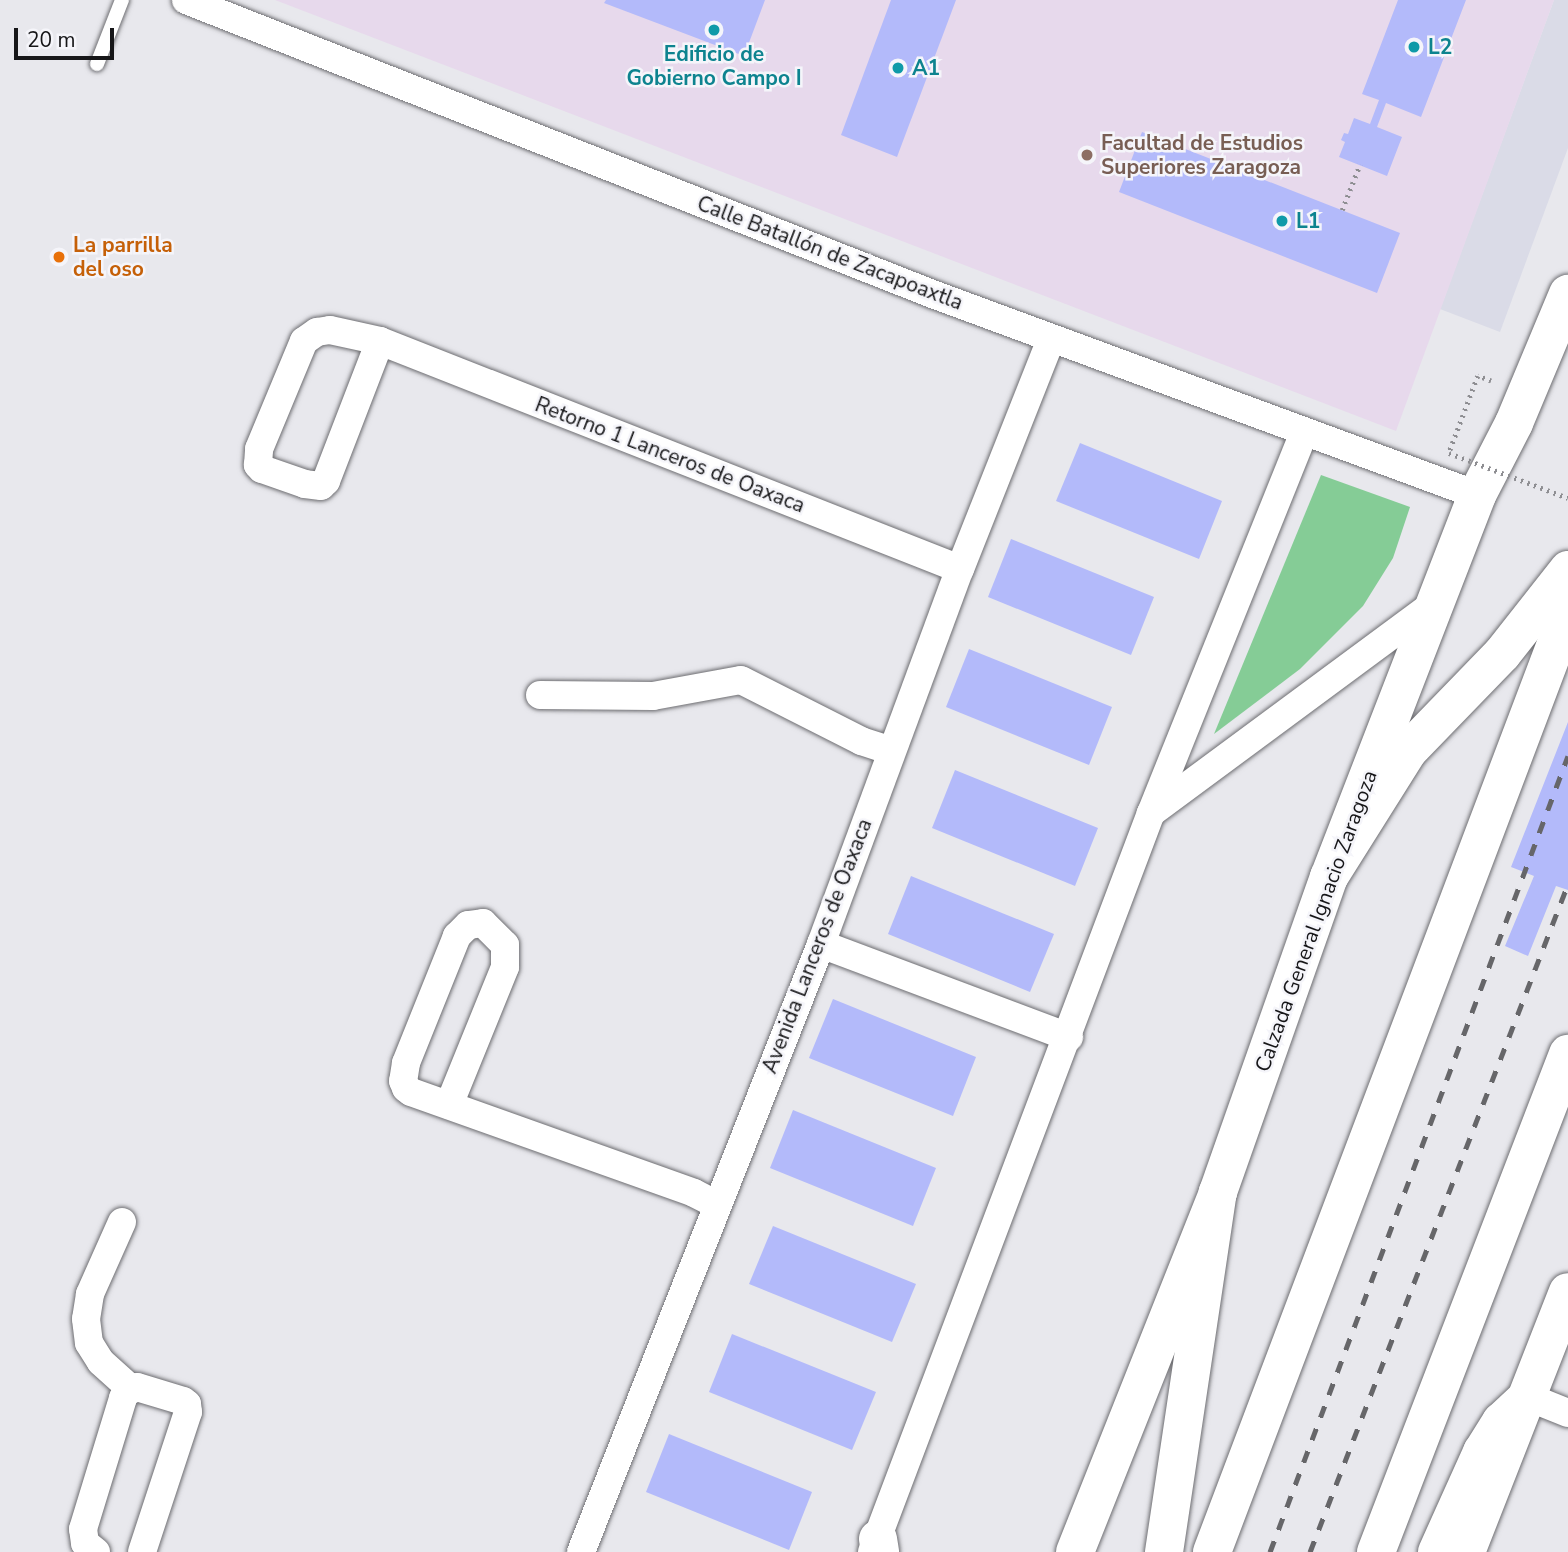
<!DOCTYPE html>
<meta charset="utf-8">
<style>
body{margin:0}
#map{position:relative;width:1568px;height:1552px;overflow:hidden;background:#e8e8ed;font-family:"Nunito Sans",sans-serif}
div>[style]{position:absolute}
.built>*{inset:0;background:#dadbe7}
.education>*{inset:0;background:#e7d9ec}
.green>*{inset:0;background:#85cc96}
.building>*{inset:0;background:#b3bafa}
.path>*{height:4.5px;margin-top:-2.25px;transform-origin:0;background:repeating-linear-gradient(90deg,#8e8e92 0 2px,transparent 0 7px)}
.roads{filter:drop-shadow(0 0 2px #6d6d71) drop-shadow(0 0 2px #6d6d71)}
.lane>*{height:14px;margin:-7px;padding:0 7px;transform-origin:7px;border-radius:7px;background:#fff}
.street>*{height:28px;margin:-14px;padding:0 14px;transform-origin:14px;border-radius:14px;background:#fff}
.secondary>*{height:38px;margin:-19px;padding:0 19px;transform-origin:19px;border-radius:19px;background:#fff}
.highway>*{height:38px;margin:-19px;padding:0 19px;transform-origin:19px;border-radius:19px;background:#fff}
.rail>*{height:5px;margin-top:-2.5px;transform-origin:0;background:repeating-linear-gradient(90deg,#666669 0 12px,transparent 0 24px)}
.path-bridge>*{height:4.5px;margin-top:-2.25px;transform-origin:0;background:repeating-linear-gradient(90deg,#8e8e92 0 2px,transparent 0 7px)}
.dots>*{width:19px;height:19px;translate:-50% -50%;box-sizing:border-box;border:4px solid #f5f5fa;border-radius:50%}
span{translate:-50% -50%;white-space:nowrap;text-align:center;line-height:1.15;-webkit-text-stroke:5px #f5f5fa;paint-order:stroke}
.culture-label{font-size:21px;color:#0d838f;font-weight:700}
.left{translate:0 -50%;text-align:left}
.education-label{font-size:21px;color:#785e54;font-weight:700}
.food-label{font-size:21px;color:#c56008;font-weight:700}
.street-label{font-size:21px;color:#161618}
.scale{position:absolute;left:14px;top:28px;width:100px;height:32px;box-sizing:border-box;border:4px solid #161618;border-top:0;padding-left:9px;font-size:21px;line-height:24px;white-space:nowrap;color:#161618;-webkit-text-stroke:5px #f5f5fa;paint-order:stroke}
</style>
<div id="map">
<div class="built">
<i style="clip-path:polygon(1554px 0,1568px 0,1568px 148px,1500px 332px,1440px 309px)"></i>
</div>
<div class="education">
<i style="clip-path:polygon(275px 0,1554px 0,1396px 431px)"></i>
</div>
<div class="green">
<i style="clip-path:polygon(1321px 475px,1410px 507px,1393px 558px,1363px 606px,1300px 669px,1214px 734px)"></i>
</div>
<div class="building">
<i style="clip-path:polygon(606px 0,765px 0,744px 56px,604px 3px)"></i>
<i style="clip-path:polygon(891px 0,956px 0,897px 157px,841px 135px)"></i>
<i style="clip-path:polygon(1398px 0,1466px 0,1421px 117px,1386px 103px,1377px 127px,1402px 137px,1387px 176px,1339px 157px,1345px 142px,1341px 140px,1344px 133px,1348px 134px,1354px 118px,1370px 124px,1379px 100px,1362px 94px)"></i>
<i style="clip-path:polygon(1142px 132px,1400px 233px,1377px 293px,1119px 192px)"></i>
<i style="clip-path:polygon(1080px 443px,1222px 501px,1199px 559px,1056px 501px)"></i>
<i style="clip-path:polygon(1011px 539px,1154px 597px,1131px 655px,988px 597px)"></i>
<i style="clip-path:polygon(969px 649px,1112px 707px,1089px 765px,946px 707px)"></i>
<i style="clip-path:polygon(1568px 722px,1568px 890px,1556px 886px,1528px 956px,1505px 946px,1534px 876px,1511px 867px)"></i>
<i style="clip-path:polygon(955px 770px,1098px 828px,1075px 886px,932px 828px)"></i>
<i style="clip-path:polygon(911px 876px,1054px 934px,1030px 992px,888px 934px)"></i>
<i style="clip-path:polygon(833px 999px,976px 1057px,953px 1116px,809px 1058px)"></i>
<i style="clip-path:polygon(793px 1110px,936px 1168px,913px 1226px,770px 1168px)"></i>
<i style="clip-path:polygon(773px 1226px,916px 1284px,892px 1342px,749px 1284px)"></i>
<i style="clip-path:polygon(732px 1334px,876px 1392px,852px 1450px,709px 1392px)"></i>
<i style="clip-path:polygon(669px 1434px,812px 1492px,789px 1550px,646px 1492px)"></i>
</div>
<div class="path">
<i style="left:1342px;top:210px;width:49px;rotate:-68.6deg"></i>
</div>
<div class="roads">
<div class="lane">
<i style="left:97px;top:64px;width:69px;rotate:-68.7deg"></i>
</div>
<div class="street">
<i style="left:186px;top:0;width:805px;rotate:21.5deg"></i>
<i style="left:935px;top:295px;width:578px;rotate:20.25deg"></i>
<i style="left:380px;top:341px;width:150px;rotate:111.1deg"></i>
<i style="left:326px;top:481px;width:7px;rotate:135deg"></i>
<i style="left:321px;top:486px;width:16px;rotate:-173deg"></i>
<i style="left:305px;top:484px;width:46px;rotate:-160.8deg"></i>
<i style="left:262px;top:469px;width:6px;rotate:-135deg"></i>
<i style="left:258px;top:465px;width:16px;rotate:-86deg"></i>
<i style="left:259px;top:449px;width:117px;rotate:-67.4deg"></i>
<i style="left:304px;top:341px;width:16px;rotate:-35deg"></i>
<i style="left:317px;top:332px;width:13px;rotate:-9deg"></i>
<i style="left:330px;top:330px;width:51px;rotate:12.4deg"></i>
<i style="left:380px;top:341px;width:623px;rotate:21.46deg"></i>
<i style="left:540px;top:695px;width:113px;rotate:0.5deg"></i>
<i style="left:653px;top:696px;width:89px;rotate:-10.3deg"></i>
<i style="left:741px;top:680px;width:135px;rotate:26.9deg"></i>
<i style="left:861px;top:741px;width:32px;rotate:18deg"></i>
<i style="left:1151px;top:813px;width:353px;rotate:-36.5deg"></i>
<i style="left:821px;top:944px;width:265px;rotate:20.6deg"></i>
<i style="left:449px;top:1105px;width:149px;rotate:-67.9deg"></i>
<i style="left:505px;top:967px;width:22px;rotate:-90deg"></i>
<i style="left:505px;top:945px;width:31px;rotate:-135deg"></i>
<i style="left:483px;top:923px;width:15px;rotate:172deg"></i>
<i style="left:468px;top:925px;width:16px;rotate:135deg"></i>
<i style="left:457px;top:936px;width:137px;rotate:111.9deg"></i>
<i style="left:406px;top:1063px;width:18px;rotate:99deg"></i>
<i style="left:403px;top:1081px;width:8px;rotate:67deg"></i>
<i style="left:406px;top:1088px;width:6px;rotate:39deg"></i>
<i style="left:411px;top:1092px;width:300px;rotate:19.6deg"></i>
<i style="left:694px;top:1193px;width:25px;rotate:27deg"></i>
<i style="left:122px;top:1222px;width:79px;rotate:114deg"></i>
<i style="left:90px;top:1294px;width:25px;rotate:99deg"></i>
<i style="left:86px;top:1319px;width:24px;rotate:83deg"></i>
<i style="left:89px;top:1343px;width:22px;rotate:58deg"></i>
<i style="left:101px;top:1362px;width:40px;rotate:42deg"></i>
<i style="left:1528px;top:1397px;width:43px;rotate:21.8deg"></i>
<i style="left:96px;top:1552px;width:14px;rotate:-141deg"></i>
<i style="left:85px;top:1543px;width:14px;rotate:-98deg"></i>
<i style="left:83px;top:1529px;width:137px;rotate:-73deg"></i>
<i style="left:123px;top:1398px;width:7px;rotate:-63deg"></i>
<i style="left:126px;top:1392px;width:12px;rotate:-24deg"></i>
<i style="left:137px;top:1387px;width:48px;rotate:16.9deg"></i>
<i style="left:183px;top:1401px;width:5px;rotate:37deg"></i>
<i style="left:187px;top:1404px;width:8px;rotate:83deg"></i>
<i style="left:188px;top:1412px;width:147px;rotate:108.2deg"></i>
<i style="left:581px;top:1552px;width:654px;rotate:-68.46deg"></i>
<i style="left:821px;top:944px;width:400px;rotate:-69.7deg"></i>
<i style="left:960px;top:569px;width:247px;rotate:-68.4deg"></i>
<i style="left:872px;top:1552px;width:790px;rotate:-69.32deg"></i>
<i style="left:1151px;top:813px;width:411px;rotate:-68.1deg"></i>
</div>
<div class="secondary">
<i style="left:878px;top:1539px;width:13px;rotate:81deg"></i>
<i style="left:1075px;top:1552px;width:387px;rotate:-68.3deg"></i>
<i style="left:1218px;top:1192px;width:334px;rotate:-70.6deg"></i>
<i style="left:1329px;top:877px;width:410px;rotate:-68.8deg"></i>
<i style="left:1477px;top:495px;width:81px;rotate:-62.8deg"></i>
<i style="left:1514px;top:423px;width:140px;rotate:-67.3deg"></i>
<i style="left:1466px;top:1552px;width:279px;rotate:-68.6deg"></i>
</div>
<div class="highway">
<i style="left:1329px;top:877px;width:149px;rotate:-57.9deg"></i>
<i style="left:1408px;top:751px;width:135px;rotate:-45.9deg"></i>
<i style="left:1502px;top:654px;width:107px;rotate:-51.8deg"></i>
<i style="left:1164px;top:1552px;width:364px;rotate:-81.5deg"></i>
<i style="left:1212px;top:1552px;width:1005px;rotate:-69.26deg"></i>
<i style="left:1376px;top:1552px;width:534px;rotate:-68.92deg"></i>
<i style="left:1437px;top:1552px;width:110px;rotate:-65.8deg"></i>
<i style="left:1482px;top:1452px;width:36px;rotate:-58deg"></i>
<i style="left:1501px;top:1422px;width:37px;rotate:-43deg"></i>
</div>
</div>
<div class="rail">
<i style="left:1270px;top:1552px;width:850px;rotate:-69.48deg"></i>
<i style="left:1310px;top:1552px;width:716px;rotate:-68.88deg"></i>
</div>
<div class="path-bridge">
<i style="left:1491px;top:381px;width:14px;rotate:-159deg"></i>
<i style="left:1478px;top:376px;width:82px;rotate:110.6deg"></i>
<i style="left:1449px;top:453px;width:127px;rotate:20.7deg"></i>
</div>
<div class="dots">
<i style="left:714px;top:30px;background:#0f9aa8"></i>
<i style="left:1414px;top:47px;background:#0f9aa8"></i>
<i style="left:898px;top:68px;background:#0f9aa8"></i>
<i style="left:1087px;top:155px;background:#8d6e63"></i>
<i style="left:1282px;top:221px;background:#0f9aa8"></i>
<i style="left:59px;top:257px;background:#e8710a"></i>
</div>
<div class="culture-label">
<span class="left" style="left:1428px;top:47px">L2</span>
<span style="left:714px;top:66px">Edificio de<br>Gobierno Campo I</span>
<span class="left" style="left:912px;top:68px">A1</span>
<span class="left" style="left:1296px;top:221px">L1</span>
</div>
<div class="education-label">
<span class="left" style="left:1101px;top:155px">Facultad de Estudios<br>Superiores Zaragoza</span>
</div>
<div class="food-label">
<span class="left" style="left:73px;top:257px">La parrilla<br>del oso</span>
</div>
<div class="street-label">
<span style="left:830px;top:253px;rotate:21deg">Calle Batallón de Zacapoaxtla</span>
<span style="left:670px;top:455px;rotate:21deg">Retorno 1 Lanceros de Oaxaca</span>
<span style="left:1316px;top:921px;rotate:-70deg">Calzada General Ignacio Zaragoza</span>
<span style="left:817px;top:946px;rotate:-69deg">Avenida Lanceros de Oaxaca</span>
</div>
<div class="scale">20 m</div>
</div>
